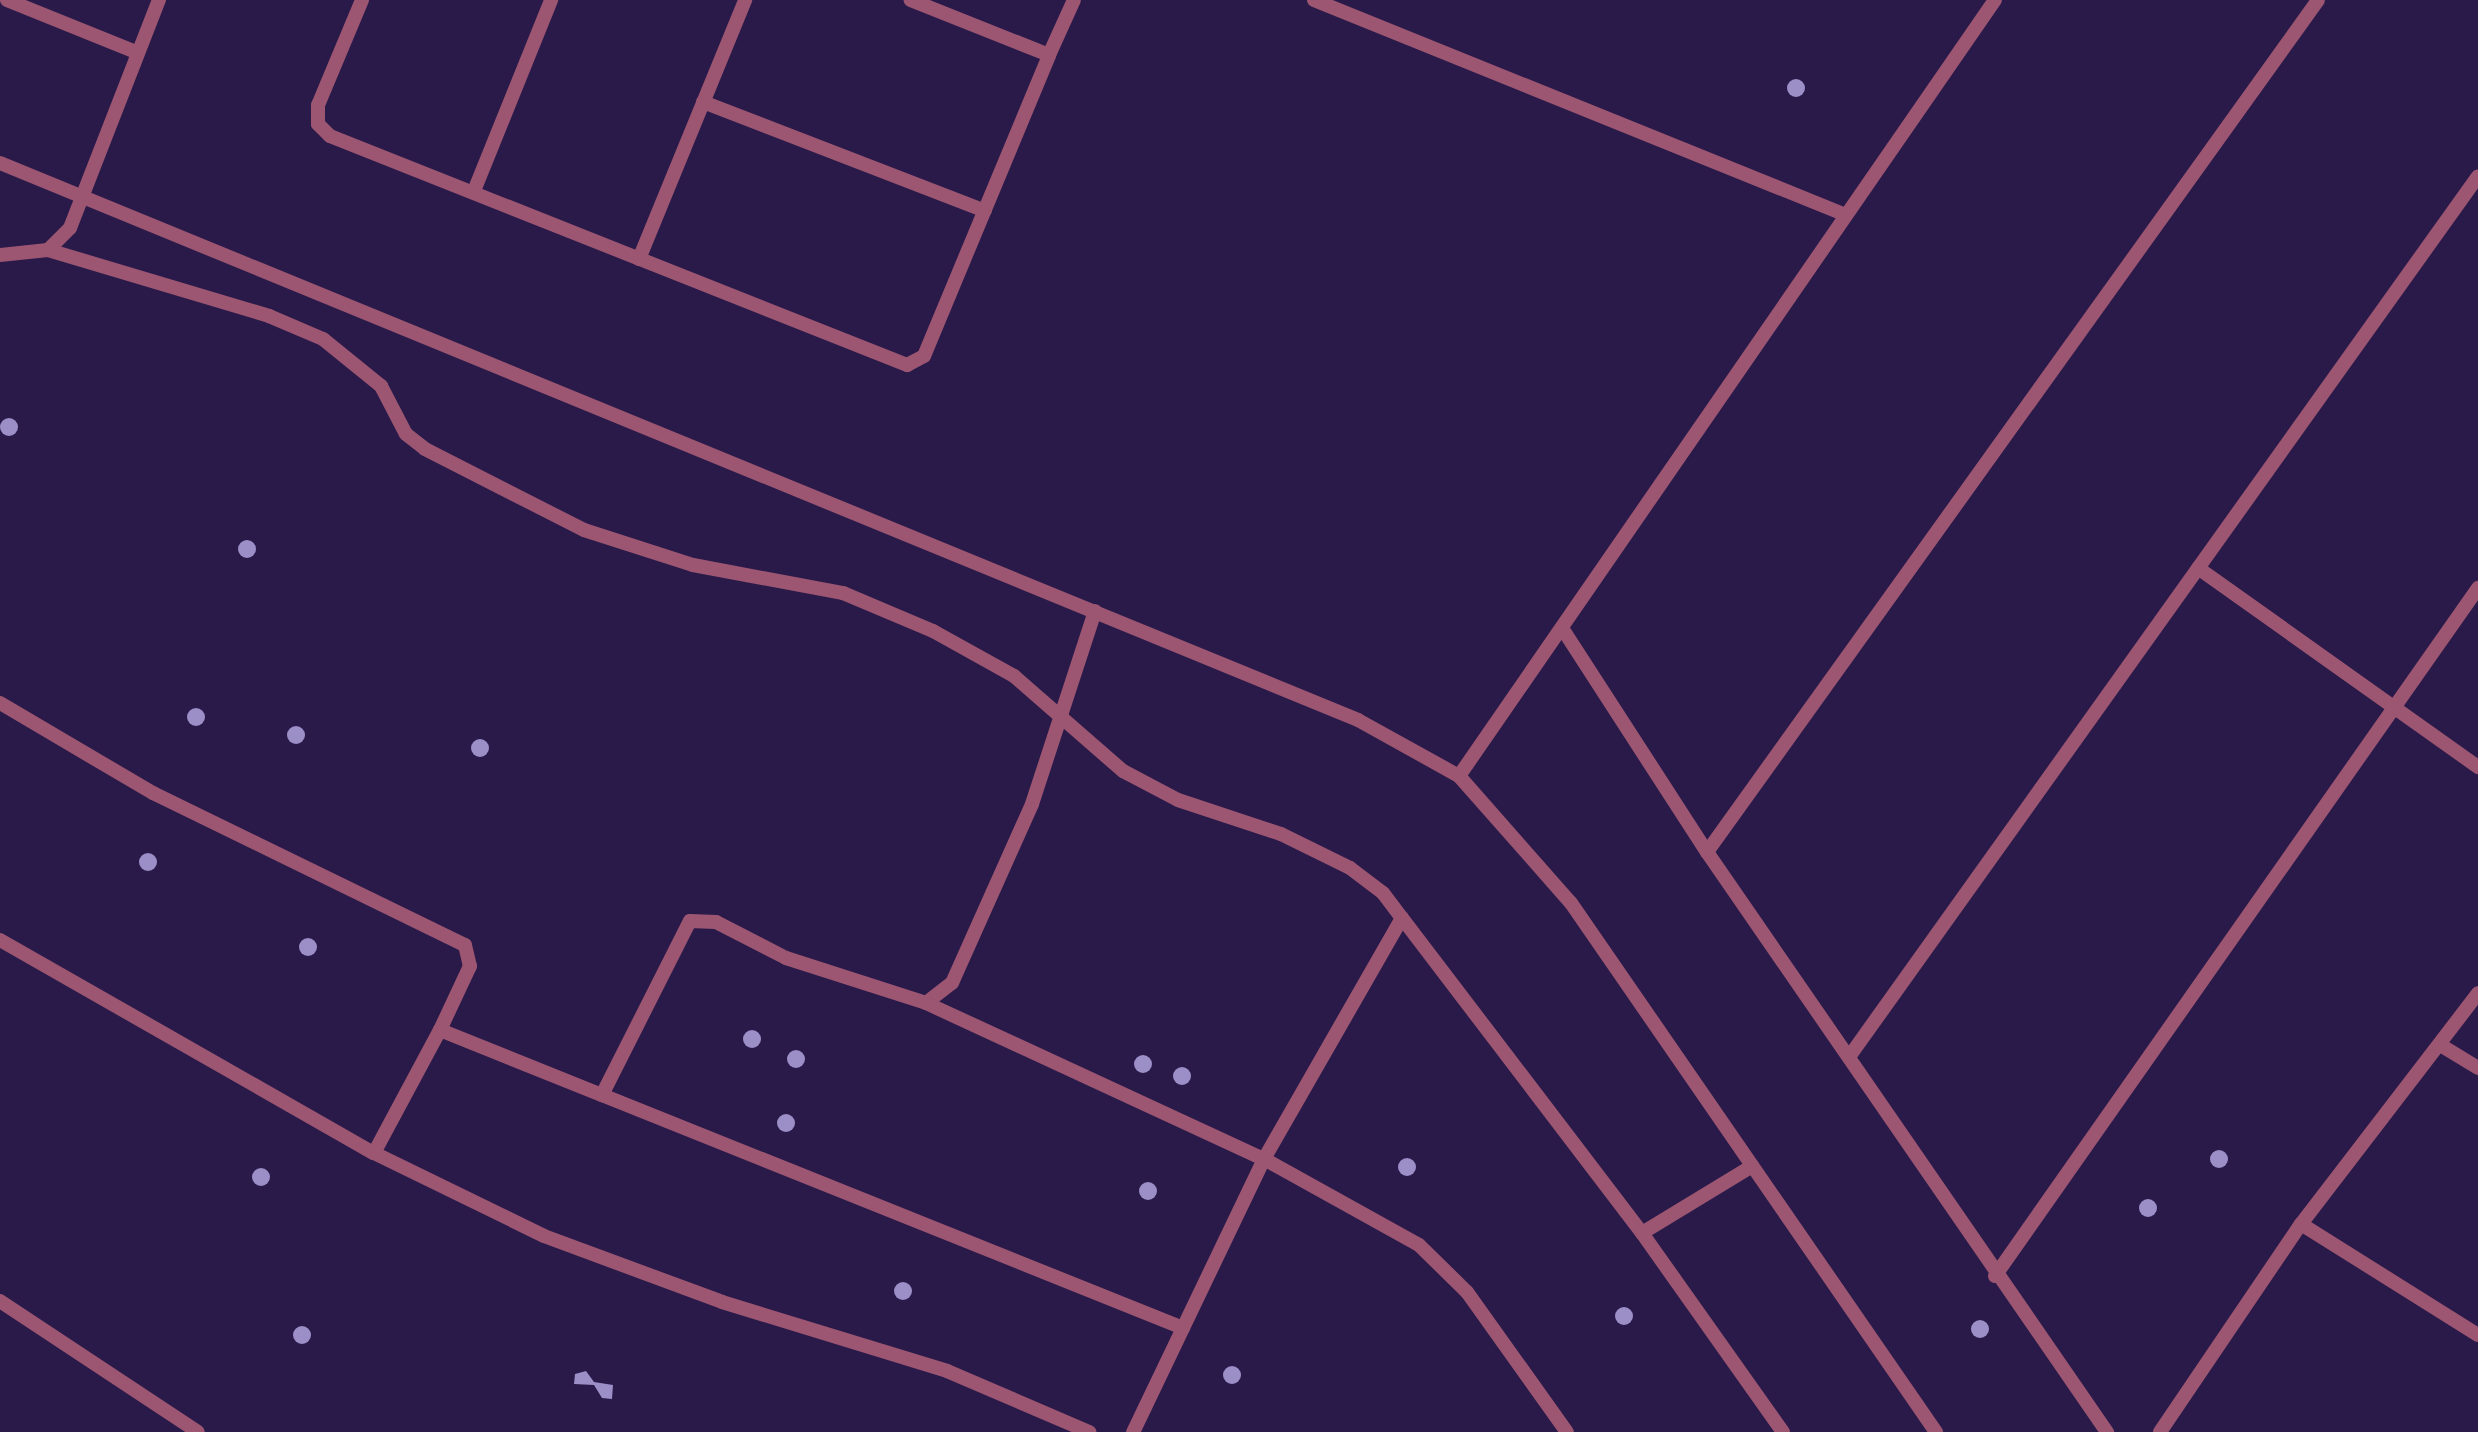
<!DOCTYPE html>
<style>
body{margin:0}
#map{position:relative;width:2478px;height:1432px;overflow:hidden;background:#2a1a49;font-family:Commissioner,sans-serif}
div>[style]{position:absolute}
.building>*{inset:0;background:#9c8ec7}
.round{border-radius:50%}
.minor>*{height:14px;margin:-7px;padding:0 7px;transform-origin:7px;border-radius:7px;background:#9c5672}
.tertiary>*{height:14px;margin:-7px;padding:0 7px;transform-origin:7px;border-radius:7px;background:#9c5672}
span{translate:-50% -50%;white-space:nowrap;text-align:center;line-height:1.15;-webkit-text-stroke:7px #100a1e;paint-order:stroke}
</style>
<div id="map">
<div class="building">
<i class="round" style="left:1787px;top:79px;width:18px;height:18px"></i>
<i class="round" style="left:0;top:418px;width:18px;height:18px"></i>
<i class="round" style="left:238px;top:540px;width:18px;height:18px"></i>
<i class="round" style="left:187px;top:708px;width:18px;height:18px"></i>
<i class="round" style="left:287px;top:726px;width:18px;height:18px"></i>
<i class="round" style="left:471px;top:739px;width:18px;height:18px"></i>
<i class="round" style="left:139px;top:853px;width:18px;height:18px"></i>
<i class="round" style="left:299px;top:938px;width:18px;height:18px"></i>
<i class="round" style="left:743px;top:1030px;width:18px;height:18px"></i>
<i class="round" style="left:787px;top:1050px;width:18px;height:18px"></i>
<i class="round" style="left:1134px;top:1055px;width:18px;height:18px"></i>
<i class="round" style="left:1173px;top:1067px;width:18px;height:18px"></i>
<i class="round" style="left:777px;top:1114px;width:18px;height:18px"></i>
<i class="round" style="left:2210px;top:1150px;width:18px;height:18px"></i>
<i class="round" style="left:1398px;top:1158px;width:18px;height:18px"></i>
<i class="round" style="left:252px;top:1168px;width:18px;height:18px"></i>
<i class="round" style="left:1139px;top:1182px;width:18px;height:18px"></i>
<i class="round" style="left:2139px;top:1199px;width:18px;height:18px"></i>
<i class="round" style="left:894px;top:1282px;width:18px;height:18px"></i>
<i class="round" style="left:1615px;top:1307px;width:18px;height:18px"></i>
<i class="round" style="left:1971px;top:1320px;width:18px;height:18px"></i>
<i class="round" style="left:293px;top:1326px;width:18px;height:18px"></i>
<i class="round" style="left:1223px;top:1366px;width:18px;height:18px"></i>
<i style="clip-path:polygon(586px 1371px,594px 1382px,613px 1385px,612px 1399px,602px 1398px,594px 1385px,574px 1384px,575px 1374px)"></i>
</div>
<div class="minor">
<i style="left:7px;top:0;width:141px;rotate:22deg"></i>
<i style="left:362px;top:0;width:114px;rotate:112.7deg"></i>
<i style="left:318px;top:105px;width:19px;rotate:90deg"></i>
<i style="left:318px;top:124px;width:17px;rotate:45deg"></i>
<i style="left:330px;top:136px;width:621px;rotate:21.65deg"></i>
<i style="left:907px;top:365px;width:19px;rotate:-28deg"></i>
<i style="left:924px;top:356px;width:326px;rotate:-67.4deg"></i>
<i style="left:1049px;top:55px;width:149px;rotate:-158.3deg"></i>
<i style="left:1314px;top:0;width:568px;rotate:22.01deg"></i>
<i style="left:1049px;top:55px;width:60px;rotate:-65.6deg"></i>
<i style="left:703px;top:102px;width:302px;rotate:21.1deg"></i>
<i style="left:474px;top:191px;width:206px;rotate:-68deg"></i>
<i style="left:48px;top:250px;width:231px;rotate:16.6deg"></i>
<i style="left:269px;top:316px;width:59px;rotate:23.1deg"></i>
<i style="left:323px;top:339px;width:75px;rotate:39deg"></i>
<i style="left:381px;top:386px;width:54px;rotate:62.5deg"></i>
<i style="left:406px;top:434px;width:24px;rotate:38deg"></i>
<i style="left:425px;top:449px;width:178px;rotate:27deg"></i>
<i style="left:584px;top:530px;width:114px;rotate:17.8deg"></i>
<i style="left:693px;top:565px;width:153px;rotate:10.6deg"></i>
<i style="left:843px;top:593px;width:98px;rotate:22.9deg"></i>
<i style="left:933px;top:631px;width:93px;rotate:29.1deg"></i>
<i style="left:1014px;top:676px;width:145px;rotate:41.1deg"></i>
<i style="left:1123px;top:771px;width:62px;rotate:27.8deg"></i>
<i style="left:1178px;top:800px;width:108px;rotate:18.3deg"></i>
<i style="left:1281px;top:834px;width:77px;rotate:26.2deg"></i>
<i style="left:1350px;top:868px;width:41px;rotate:37.1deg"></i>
<i style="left:1383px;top:893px;width:31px;rotate:53deg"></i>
<i style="left:1402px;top:918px;width:278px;rotate:119.8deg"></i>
<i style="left:1264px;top:1159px;width:303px;rotate:115.6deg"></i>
<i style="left:0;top:255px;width:48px;rotate:-5.9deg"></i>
<i style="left:48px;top:250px;width:31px;rotate:-45deg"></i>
<i style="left:70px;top:228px;width:245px;rotate:-68.7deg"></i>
<i style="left:639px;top:259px;width:280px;rotate:-67.7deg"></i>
<i style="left:2198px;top:568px;width:344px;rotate:35.4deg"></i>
<i style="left:1562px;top:628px;width:267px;rotate:57.1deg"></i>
<i style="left:1707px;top:852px;width:705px;rotate:55.41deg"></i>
<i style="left:0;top:703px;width:178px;rotate:30.5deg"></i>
<i style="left:153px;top:793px;width:347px;rotate:26deg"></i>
<i style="left:465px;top:945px;width:22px;rotate:77deg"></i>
<i style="left:470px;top:966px;width:71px;rotate:115.1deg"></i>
<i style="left:440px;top:1030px;width:175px;rotate:21.9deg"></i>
<i style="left:602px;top:1095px;width:195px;rotate:-63.2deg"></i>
<i style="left:690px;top:921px;width:26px;rotate:2deg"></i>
<i style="left:716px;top:922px;width:79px;rotate:27.2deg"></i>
<i style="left:786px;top:958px;width:147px;rotate:17.8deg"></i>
<i style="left:926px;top:1003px;width:33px;rotate:-38deg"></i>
<i style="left:952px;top:983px;width:196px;rotate:-65.9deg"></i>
<i style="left:1032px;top:804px;width:203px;rotate:-71.9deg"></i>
<i style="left:1707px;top:852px;width:1048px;rotate:-54.35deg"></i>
<i style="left:1402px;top:918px;width:396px;rotate:52.7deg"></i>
<i style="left:1642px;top:1233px;width:244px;rotate:54.7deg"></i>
<i style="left:0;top:940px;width:430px;rotate:29.7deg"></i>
<i style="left:374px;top:1153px;width:140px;rotate:-61.8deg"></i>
<i style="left:926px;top:1003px;width:372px;rotate:24.8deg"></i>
<i style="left:1264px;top:1159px;width:177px;rotate:29deg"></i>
<i style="left:1419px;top:1245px;width:67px;rotate:44.4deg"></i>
<i style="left:1467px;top:1292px;width:172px;rotate:54.5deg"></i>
<i style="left:2442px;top:1046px;width:42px;rotate:31.4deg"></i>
<i style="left:1849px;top:1057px;width:1082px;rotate:-54.47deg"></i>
<i style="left:602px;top:1095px;width:626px;rotate:21.85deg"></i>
<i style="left:374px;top:1153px;width:189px;rotate:26deg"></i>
<i style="left:544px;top:1236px;width:190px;rotate:20.3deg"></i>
<i style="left:722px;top:1302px;width:235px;rotate:17deg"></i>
<i style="left:947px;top:1371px;width:155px;rotate:23.2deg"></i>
<i style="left:2301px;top:1224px;width:209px;rotate:32.1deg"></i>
<i style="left:1642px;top:1233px;width:129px;rotate:-31.3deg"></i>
<i style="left:1995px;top:1276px;width:841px;rotate:-54.93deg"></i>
<i style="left:0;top:1301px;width:237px;rotate:33.5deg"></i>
<i style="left:2160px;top:1432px;width:251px;rotate:-55.9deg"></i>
<i style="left:2301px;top:1224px;width:291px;rotate:-52.5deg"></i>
</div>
<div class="tertiary">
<i style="left:0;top:163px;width:1468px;rotate:22.3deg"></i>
<i style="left:1358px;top:720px;width:115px;rotate:29deg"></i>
<i style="left:1459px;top:776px;width:169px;rotate:48.6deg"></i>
<i style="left:1571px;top:903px;width:643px;rotate:55.4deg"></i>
<i style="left:1459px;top:776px;width:943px;rotate:-55.37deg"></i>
</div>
</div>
